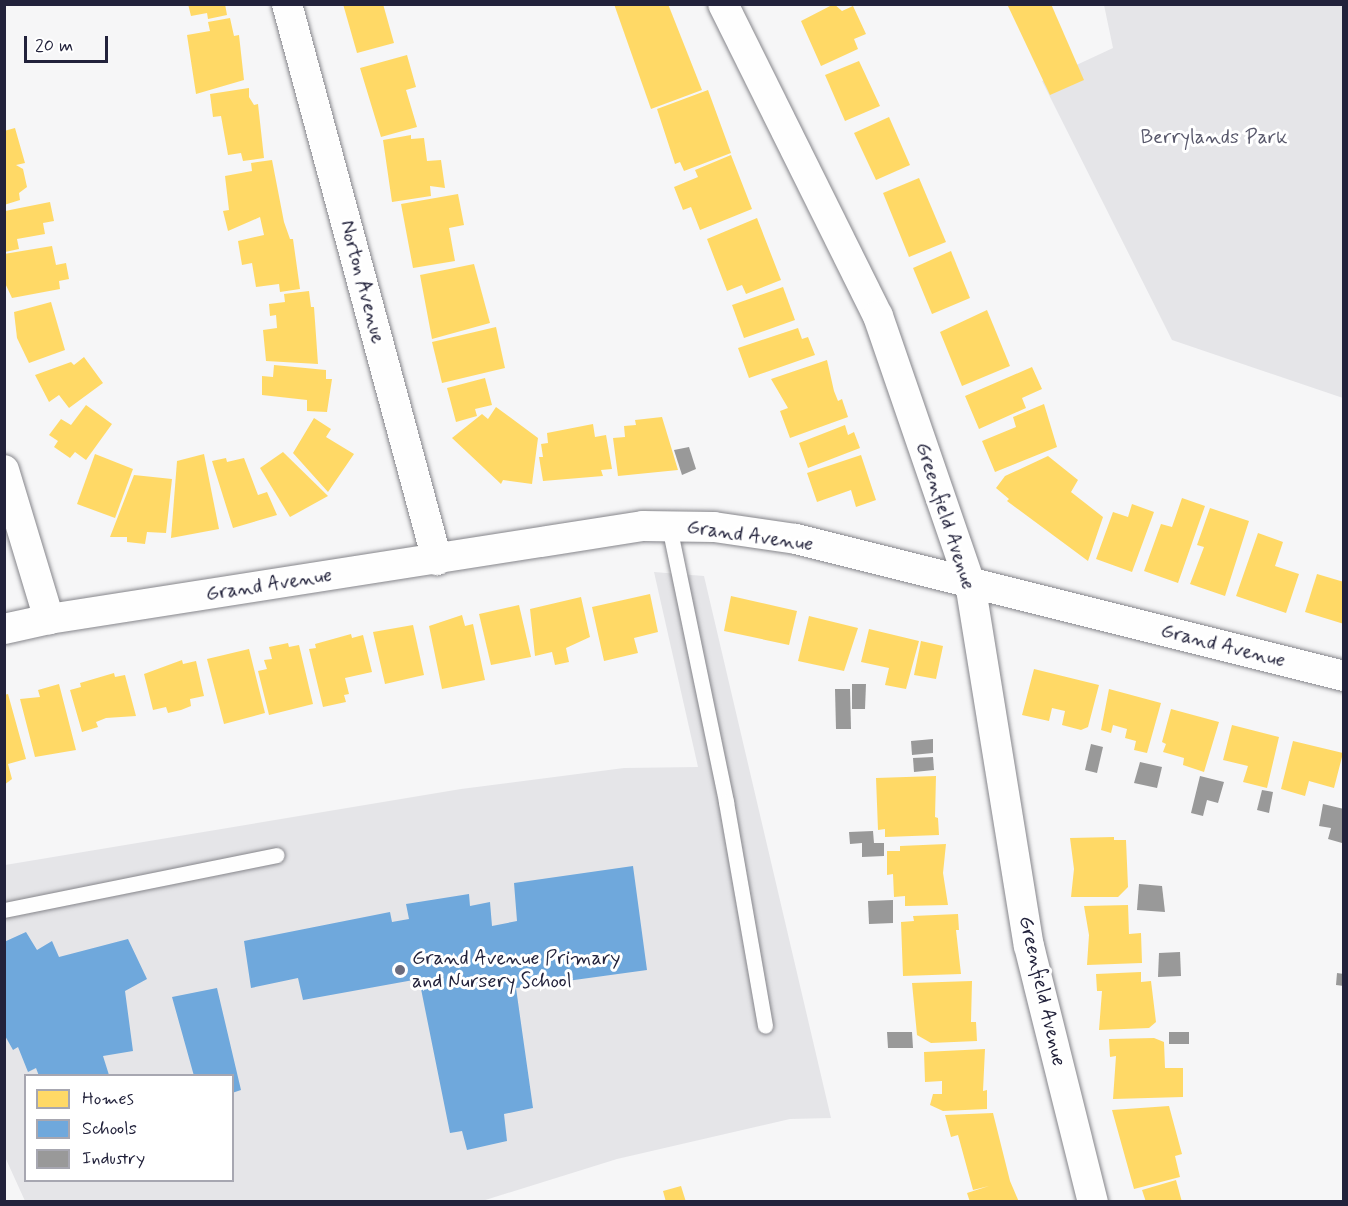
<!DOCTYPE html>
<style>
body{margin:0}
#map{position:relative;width:1348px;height:1206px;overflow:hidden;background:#f6f6f7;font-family:Mynerve,sans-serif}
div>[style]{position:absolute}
.built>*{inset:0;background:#e5e5e8}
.homes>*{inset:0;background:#ffd966}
.schools>*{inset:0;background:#6fa8dc}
.industry>*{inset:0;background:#999}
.roads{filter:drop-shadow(0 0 2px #86868b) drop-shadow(0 0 2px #86868b)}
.lane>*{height:15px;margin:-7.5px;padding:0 7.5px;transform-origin:7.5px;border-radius:7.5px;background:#fefefe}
.street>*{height:30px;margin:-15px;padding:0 15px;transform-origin:15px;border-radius:15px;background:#fefefe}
.dots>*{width:16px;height:16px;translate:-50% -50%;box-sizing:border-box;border:3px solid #fff;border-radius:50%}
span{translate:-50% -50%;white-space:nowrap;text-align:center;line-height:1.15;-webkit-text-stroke:6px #fff;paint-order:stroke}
.park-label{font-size:20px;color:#58586b}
.street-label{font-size:20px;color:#22223b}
.poi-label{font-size:20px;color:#22223b}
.left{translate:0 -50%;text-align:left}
.frame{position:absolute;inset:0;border:6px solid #22223b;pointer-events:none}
.legend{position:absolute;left:24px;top:1074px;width:210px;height:108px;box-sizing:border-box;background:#fff;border:2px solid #a7a7b1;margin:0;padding:8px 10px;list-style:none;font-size:18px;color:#22223b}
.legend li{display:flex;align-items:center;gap:12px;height:30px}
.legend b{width:30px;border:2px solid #a7a7b1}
.scale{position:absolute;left:24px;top:36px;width:84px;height:27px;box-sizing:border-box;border:3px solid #22223b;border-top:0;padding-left:8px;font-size:18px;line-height:21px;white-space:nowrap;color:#22223b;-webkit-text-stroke:4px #fff;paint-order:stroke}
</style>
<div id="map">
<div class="built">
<i style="clip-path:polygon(1104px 5px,1343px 5px,1343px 398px,1172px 340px,1042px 81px,1113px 48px)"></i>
<i style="clip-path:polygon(evenodd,654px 572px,704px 576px,831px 1118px,790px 1119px,617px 1159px,479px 1202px,25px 1201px,5px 1157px,5px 865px,461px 789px,624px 768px,698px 767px,654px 572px,26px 1076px,232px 1076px,232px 1180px,26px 1180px,26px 1076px)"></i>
</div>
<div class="homes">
<i style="clip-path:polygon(188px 4px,225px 4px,227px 15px,208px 19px,207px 13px,191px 16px)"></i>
<i style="clip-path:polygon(343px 4px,383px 4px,394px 43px,357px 53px)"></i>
<i style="clip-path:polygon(614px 4px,668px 4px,702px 90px,651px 109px)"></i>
<i style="clip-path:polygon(834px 4px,842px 11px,853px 6px,866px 34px,854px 39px,858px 49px,821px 66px,801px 21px)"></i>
<i style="clip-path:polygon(1007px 4px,1051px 4px,1084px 80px,1050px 95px)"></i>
<i style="clip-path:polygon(230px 18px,234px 36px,239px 35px,244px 80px,196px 94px,187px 35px,210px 31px,208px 22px)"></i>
<i style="clip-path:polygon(407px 55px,416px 87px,406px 90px,417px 127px,381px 137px,360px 68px)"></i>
<i style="clip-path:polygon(859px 61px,880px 106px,845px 121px,825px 75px)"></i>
<i style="clip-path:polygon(249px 88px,249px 97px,254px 105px,258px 104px,264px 158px,243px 161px,241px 153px,228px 155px,221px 116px,213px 117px,210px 94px)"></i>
<i style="clip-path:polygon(708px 90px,731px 153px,684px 171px,680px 162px,675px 164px,657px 109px)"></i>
<i style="clip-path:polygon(889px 117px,910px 165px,876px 180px,854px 133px)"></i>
<i style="clip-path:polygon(15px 128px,25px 163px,16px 165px,23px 169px,27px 187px,19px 193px,20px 200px,4px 205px,4px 131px)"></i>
<i style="clip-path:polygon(411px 135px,411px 139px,424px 138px,427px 161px,441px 160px,445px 188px,430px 186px,431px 196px,392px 202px,383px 140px)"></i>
<i style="clip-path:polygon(731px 155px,752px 209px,700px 230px,691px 207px,683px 210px,674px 187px,698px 177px,695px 170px)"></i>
<i style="clip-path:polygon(272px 160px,284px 222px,290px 239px,293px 239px,300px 289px,280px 292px,279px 284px,256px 287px,252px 263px,242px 265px,238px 241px,264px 235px,260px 217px,228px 231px,223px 211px,229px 210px,225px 176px,252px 171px,251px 163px)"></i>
<i style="clip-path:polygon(919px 178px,946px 242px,909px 257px,883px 193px)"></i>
<i style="clip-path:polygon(458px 194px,464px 225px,449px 228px,455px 261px,413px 268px,401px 204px)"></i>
<i style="clip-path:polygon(50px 202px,54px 221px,43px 223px,45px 234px,17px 239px,19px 249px,5px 252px,5px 211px)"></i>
<i style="clip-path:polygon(757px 218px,781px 280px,746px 294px,742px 285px,727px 291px,707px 239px)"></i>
<i style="clip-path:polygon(52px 246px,56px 265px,66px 263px,69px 279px,59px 281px,60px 289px,12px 298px,4px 281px,4px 254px)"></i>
<i style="clip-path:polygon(951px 251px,970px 298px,932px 314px,913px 268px)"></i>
<i style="clip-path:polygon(474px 264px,490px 323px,432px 339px,420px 275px)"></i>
<i style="clip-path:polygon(783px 287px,795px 320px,744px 338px,732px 305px)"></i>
<i style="clip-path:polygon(309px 291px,311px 307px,314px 307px,318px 364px,266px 361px,263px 330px,277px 328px,276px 315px,270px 316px,269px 304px,285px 302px,284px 294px)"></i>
<i style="clip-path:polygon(51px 302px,65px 350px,29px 363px,17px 338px,14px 312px)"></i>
<i style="clip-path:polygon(987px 310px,1010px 366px,962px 386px,940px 332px)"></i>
<i style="clip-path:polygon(496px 327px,505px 368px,442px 383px,432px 342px)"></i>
<i style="clip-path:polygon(798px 328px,802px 339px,808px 337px,815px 355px,749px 378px,738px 348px)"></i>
<i style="clip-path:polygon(84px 357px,103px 383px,69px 408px,59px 395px,49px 402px,35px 375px,71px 362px,74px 365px)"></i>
<i style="clip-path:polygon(827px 360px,834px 391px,838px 401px,842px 399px,848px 417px,790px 438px,780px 411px,788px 408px,771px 379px)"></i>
<i style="clip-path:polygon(274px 365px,326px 370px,326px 379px,332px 379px,327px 412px,307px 411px,307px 400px,262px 395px,262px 376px,273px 377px)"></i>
<i style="clip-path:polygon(1032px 367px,1042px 389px,1022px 398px,1026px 408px,979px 429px,965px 396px)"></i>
<i style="clip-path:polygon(485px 378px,492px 405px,475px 409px,477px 416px,456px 422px,447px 388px)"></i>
<i style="clip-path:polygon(1044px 404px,1057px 447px,995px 472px,982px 441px,1016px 427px,1013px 417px)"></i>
<i style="clip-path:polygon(86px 405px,112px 424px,86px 460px,75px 452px,70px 458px,54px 447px,58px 441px,49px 435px,61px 419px,71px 425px)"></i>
<i style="clip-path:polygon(496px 407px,538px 438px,532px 484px,503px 480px,501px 484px,452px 438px,482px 414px,488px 419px)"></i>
<i style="clip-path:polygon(662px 417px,678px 470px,618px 476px,613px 438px,625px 437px,624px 426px,636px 425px,635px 420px)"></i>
<i style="clip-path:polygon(314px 418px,331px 429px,326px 437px,354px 454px,328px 492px,293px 453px)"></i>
<i style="clip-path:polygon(593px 424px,595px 437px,606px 435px,612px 469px,601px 470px,603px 476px,543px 481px,539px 457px,543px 457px,541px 444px,548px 443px,547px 433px)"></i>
<i style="clip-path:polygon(845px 425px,848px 435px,854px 432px,860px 448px,808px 468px,799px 443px)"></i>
<i style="clip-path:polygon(283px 452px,328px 496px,290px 517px,260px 468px)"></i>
<i style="clip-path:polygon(95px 454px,133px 469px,115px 518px,77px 504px)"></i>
<i style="clip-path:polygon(204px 454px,219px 529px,171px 538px,177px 461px)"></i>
<i style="clip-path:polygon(861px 455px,876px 500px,856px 507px,851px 490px,817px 502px,807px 473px)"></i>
<i style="clip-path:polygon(1048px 456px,1078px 480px,1071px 492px,1103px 517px,1088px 561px,1007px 501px,1009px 499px,996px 488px,1005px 476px)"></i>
<i style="clip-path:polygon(226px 458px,227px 462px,244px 458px,258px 495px,267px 492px,277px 515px,233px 528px,212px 461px)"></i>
<i style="clip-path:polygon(134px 475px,172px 479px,166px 533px,147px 532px,145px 544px,127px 542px,127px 537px,110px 537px)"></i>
<i style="clip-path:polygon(1182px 498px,1205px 506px,1178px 583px,1144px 571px,1161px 524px,1172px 527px)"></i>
<i style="clip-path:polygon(1132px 504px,1154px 512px,1132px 572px,1096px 559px,1113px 512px,1128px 517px)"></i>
<i style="clip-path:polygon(1210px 508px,1249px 521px,1225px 596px,1190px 584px,1204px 547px,1197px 545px)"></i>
<i style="clip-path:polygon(1258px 533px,1283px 542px,1275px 566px,1299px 574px,1286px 613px,1236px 596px)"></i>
<i style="clip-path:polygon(1317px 574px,1344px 582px,1344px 624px,1305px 612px)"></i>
<i style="clip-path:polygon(650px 594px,658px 632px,634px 638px,638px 653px,604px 661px,592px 607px)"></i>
<i style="clip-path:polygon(731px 596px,797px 611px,789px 645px,724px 631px)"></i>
<i style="clip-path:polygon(581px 597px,590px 637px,566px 648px,569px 662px,555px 665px,552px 652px,535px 656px,530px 609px)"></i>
<i style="clip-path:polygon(519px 605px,531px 657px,491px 665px,479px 614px)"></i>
<i style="clip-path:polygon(462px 615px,465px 626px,473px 624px,485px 680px,442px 689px,429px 626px)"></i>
<i style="clip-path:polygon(809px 616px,858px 628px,844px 671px,798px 661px)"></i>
<i style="clip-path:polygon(413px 625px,424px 675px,385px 684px,373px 632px)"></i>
<i style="clip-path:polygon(869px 629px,919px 641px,906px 689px,885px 685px,889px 668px,861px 662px)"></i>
<i style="clip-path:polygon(351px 634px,352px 638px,363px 635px,372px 672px,345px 678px,349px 694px,344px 695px,346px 702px,323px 707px,309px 649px,316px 648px,315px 644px)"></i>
<i style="clip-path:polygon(921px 641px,943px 646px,936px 679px,914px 675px)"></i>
<i style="clip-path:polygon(288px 643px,289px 647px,299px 645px,313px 704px,269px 715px,258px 671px,267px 669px,264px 660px,272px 659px,269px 647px)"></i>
<i style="clip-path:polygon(249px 649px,265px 713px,224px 724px,207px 659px)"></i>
<i style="clip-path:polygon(182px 660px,183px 664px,196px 661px,204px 696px,190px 699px,191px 706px,181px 710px,168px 713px,166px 707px,153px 710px,144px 674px)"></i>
<i style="clip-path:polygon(1034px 669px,1099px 685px,1088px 727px,1081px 730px,1062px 725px,1065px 711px,1052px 708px,1049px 721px,1022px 715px)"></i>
<i style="clip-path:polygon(114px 673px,115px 677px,125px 675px,136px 716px,106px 718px,96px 722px,98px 727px,82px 732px,70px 690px,81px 687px,80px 683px)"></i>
<i style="clip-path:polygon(59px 684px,76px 750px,35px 757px,20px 699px,40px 697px,38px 690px)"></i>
<i style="clip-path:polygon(1109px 689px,1161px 703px,1147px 753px,1134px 750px,1136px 741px,1125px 738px,1127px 729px,1113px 725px,1111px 733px,1101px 730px)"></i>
<i style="clip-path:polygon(8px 694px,26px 759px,8px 764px,12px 779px,4px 785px,4px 695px)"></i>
<i style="clip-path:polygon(1171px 709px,1219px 722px,1204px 772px,1183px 765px,1184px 758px,1163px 752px,1166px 744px,1162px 742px)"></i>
<i style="clip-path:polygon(1232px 725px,1279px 737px,1267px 788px,1243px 782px,1248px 766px,1223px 760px)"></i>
<i style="clip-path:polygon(1293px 741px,1343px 753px,1334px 788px,1309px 781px,1305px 796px,1281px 789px)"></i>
<i style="clip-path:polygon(936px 776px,935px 817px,938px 818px,939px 835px,885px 837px,885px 829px,878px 830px,876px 778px)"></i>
<i style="clip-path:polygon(1114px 837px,1114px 840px,1126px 840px,1128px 887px,1118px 897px,1071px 897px,1074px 869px,1070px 838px)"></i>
<i style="clip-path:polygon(946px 844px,943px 873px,948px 905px,905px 906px,905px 896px,894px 897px,893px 874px,887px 875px,887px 851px,900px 851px,900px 846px)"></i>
<i style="clip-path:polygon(1128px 905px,1129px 934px,1141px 933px,1142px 963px,1087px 965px,1089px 935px,1084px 906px)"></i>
<i style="clip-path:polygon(958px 914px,959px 930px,956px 930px,961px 974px,903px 976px,901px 922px,914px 921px,913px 916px)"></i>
<i style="clip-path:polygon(1141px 972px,1141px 982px,1151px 981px,1156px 1022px,1149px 1028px,1099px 1030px,1102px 991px,1097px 991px,1096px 974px)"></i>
<i style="clip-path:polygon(972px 981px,971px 1022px,976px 1022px,977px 1041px,931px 1043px,917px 1035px,912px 983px)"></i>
<i style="clip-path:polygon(1154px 1038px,1164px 1042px,1165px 1068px,1183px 1068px,1183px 1097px,1113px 1099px,1116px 1056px,1110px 1057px,1109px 1039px)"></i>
<i style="clip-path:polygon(985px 1049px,983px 1091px,987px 1090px,987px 1109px,943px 1111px,930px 1105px,933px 1094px,942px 1094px,942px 1081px,925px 1082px,924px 1052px)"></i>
<i style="clip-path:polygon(1169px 1106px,1182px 1154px,1175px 1156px,1180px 1177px,1134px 1189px,1112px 1110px)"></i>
<i style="clip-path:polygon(993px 1113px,1010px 1181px,1019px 1202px,970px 1202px,967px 1193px,989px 1186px,973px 1190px,958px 1135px,951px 1137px,945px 1115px)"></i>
<i style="clip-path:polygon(1176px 1180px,1182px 1202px,1146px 1202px,1142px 1190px)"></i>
<i style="clip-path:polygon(681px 1186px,686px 1202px,666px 1202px,663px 1191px)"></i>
</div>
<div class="schools">
<i style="clip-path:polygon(633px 866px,647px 970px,516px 988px,533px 1108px,504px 1114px,507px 1141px,467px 1150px,462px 1131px,450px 1133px,419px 979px,303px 1000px,298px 978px,251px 988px,244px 941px,390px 912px,392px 922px,409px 919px,406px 904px,469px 894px,470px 906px,490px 902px,492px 926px,517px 921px,514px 883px)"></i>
<i style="clip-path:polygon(26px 932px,37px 950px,52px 941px,59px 957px,128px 939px,147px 979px,125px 991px,133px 1051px,103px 1056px,109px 1075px,39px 1076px,36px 1068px,28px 1072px,18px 1047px,13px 1050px,4px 1034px,4px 942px)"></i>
<i style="clip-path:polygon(217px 988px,241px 1090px,232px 1093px,232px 1076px,194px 1076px,172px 997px)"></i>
</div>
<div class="industry">
<i style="clip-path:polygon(689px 447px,696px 469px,682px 475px,674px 450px)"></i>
<i style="clip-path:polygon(852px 684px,866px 684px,865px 709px,852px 709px)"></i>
<i style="clip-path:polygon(835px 689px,850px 689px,851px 729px,836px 729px)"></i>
<i style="clip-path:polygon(933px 739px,933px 753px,912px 755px,911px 741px)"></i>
<i style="clip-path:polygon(1091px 744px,1103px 747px,1097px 773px,1085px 770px)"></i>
<i style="clip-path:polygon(933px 757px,934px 770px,914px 772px,913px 758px)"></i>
<i style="clip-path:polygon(1140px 762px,1162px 767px,1157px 788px,1134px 783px)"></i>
<i style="clip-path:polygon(1200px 776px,1224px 782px,1218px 803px,1207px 800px,1203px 816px,1191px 813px)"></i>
<i style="clip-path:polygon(1262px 790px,1273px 792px,1269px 813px,1257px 810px)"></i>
<i style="clip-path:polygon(1323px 804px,1344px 809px,1342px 843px,1328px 839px,1331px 828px,1319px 826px)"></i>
<i style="clip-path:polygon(873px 831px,874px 843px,884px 843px,884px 856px,862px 857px,862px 843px,850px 844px,849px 832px)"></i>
<i style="clip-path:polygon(1139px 884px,1162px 886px,1165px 912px,1137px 910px)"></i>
<i style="clip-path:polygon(893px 900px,893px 923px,869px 924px,868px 901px)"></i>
<i style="clip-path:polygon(1180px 952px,1181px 976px,1158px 977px,1159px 953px)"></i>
<i style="clip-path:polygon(1337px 973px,1344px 974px,1344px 986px,1336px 985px)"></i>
<i style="clip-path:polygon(887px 1032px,912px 1032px,913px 1048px,888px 1048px)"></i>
<i style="clip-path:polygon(1169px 1032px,1189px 1032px,1189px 1044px,1169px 1044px)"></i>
</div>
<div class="roads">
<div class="lane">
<i style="left:669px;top:526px;width:282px;rotate:78.3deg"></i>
<i style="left:726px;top:802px;width:227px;rotate:80.1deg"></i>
<i style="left:4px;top:910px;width:278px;rotate:-11.4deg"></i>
</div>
<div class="street">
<i style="left:287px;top:4px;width:576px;rotate:74.9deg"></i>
<i style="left:723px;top:4px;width:348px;rotate:63.6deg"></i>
<i style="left:878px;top:316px;width:282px;rotate:71deg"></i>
<i style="left:970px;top:583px;width:368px;rotate:80.8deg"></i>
<i style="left:1029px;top:946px;width:264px;rotate:76deg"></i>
<i style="left:4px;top:470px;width:156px;rotate:73.2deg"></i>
<i style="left:4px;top:629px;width:46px;rotate:-12.5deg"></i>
<i style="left:49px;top:619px;width:601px;rotate:-8.9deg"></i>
<i style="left:643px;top:526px;width:71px;rotate:0.8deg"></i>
<i style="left:714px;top:527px;width:83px;rotate:8.3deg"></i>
<i style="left:796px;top:539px;width:565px;rotate:14.04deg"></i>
</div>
</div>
<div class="dots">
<i style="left:400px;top:970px;background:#6c6c7d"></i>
</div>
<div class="park-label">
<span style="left:1214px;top:137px">Berrylands Park</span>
</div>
<div class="street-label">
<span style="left:362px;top:282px;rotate:75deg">Norton Avenue</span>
<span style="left:945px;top:516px;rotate:72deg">Greenfield Avenue</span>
<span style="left:750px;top:536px;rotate:8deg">Grand Avenue</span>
<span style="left:269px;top:585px;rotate:-9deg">Grand Avenue</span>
<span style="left:1223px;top:646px;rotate:14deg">Grand Avenue</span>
<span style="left:1042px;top:991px;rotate:77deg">Greenfield Avenue</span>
</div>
<div class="poi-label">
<span class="left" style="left:412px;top:970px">Grand Avenue Primary<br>and Nursery School</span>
</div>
<div class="frame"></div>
<ul class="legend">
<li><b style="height:16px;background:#ffd966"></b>Homes</li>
<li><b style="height:16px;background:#6fa8dc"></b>Schools</li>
<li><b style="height:16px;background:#999"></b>Industry</li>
</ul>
<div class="scale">20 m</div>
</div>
